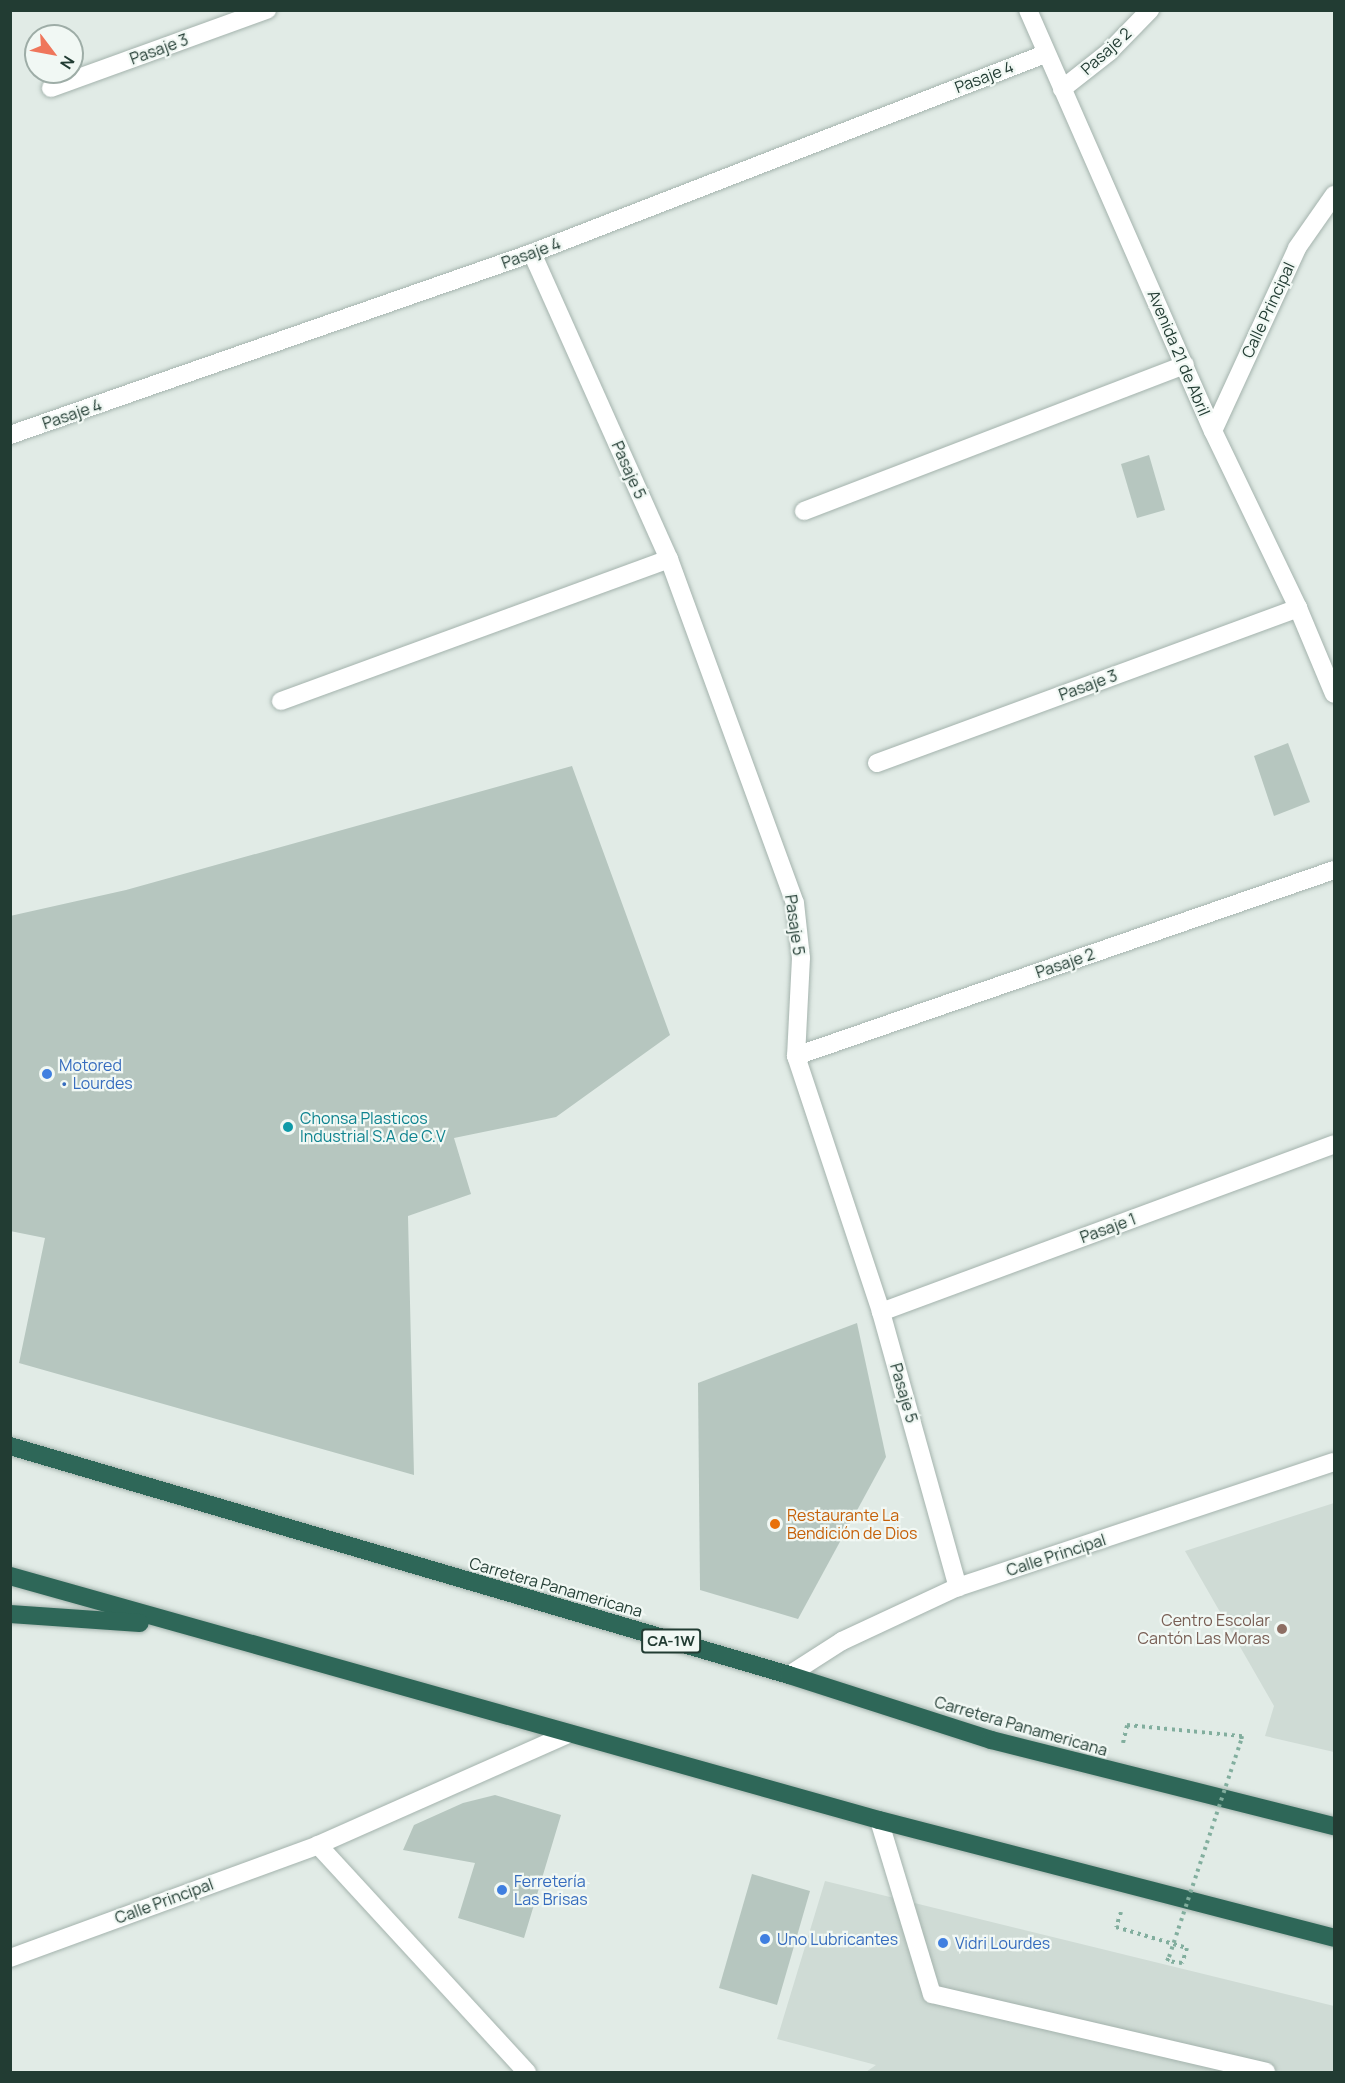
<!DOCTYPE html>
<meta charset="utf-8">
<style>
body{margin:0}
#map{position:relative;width:1345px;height:2083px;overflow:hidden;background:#e1ebe6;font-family:Manrope,sans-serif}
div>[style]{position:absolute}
.built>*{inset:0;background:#cfdbd5}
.building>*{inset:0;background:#b6c6bf}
.path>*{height:4px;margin-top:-2px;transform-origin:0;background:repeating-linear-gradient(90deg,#82ae9e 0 3px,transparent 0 7.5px)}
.roads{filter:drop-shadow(0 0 2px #a4b3ad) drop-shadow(0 0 2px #a4b3ad)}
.minor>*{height:18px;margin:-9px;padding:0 9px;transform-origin:9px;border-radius:9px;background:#fff}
.highway>*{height:18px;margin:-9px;padding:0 9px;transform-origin:9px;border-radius:9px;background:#2e6758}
.path-bridge>*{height:4px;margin-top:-2px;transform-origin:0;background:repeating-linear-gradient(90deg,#82ae9e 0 3px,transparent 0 7.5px)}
.dots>*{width:16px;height:16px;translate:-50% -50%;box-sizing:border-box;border:3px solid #f1f8f4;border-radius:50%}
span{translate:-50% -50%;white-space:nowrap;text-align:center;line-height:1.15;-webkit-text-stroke:4.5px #f1f8f4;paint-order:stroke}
.shield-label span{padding:2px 4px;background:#f1f8f4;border:2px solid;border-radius:4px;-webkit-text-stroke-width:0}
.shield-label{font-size:15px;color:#223c33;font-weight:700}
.street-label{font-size:16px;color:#223c33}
.shop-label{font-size:16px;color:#366cbe}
.left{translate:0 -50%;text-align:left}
.culture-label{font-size:16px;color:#0d838f}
.food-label{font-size:16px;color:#c56008}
.education-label{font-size:16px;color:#785e54}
.right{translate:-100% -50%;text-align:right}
.frame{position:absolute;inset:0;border:12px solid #223c33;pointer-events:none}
.north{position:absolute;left:24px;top:24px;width:60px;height:60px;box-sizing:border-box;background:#f1f8f4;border:2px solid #9eada7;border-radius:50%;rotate:122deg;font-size:16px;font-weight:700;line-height:24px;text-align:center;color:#223c33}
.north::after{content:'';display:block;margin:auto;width:21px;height:27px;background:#ef765b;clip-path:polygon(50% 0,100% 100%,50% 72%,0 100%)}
</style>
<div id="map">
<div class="built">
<i style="clip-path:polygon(1334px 1503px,1334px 1752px,1265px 1736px,1274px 1706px,1185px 1551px)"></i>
<i style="clip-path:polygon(825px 1881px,1334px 2006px,1334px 2072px,866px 2072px,876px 2065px,777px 2039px)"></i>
</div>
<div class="building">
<i style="clip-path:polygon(1149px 455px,1165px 510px,1137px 518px,1121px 464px)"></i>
<i style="clip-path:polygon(1288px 743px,1310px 802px,1274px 816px,1254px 756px)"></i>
<i style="clip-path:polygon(572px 766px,670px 1035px,556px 1117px,454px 1138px,471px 1194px,408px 1216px,414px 1475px,19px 1363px,45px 1238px,10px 1231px,10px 916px,126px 890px)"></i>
<i style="clip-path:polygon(857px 1323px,886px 1457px,798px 1619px,700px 1590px,698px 1383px)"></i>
<i style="clip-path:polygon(495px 1795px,561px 1815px,524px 1938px,458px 1918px,475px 1863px,403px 1850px,414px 1825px,463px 1803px)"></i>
<i style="clip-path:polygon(752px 1874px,810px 1891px,777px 2005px,719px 1988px)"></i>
</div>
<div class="path">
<i style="left:1123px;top:1743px;width:18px;rotate:-77deg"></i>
<i style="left:1127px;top:1725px;width:116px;rotate:5.5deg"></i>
<i style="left:1242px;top:1736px;width:5px;rotate:101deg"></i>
<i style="left:1121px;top:1912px;width:16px;rotate:108deg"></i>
<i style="left:1116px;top:1927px;width:74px;rotate:16.5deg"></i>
<i style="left:1187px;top:1948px;width:16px;rotate:108deg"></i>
<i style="left:1182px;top:1963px;width:15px;rotate:-172deg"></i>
<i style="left:1167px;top:1961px;width:4px;rotate:-63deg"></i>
</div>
<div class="roads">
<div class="minor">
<i style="left:1028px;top:10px;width:460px;rotate:66.3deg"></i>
<i style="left:1213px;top:431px;width:196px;rotate:64.3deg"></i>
<i style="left:1298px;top:608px;width:93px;rotate:67.3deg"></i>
<i style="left:51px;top:88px;width:230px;rotate:-19.9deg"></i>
<i style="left:1062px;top:89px;width:60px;rotate:-38.2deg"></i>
<i style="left:1109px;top:52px;width:59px;rotate:-45.7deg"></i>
<i style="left:532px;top:253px;width:335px;rotate:65.9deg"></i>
<i style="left:669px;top:559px;width:366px;rotate:69.9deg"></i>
<i style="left:795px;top:903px;width:55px;rotate:83.8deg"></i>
<i style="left:801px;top:958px;width:98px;rotate:92.9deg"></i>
<i style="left:796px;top:1056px;width:270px;rotate:71.6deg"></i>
<i style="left:881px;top:1312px;width:286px;rotate:74.4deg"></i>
<i style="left:1213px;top:431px;width:201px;rotate:-65.3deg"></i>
<i style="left:1297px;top:248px;width:65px;rotate:-55.1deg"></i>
<i style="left:10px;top:435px;width:553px;rotate:-19.22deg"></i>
<i style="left:532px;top:253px;width:550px;rotate:-21.2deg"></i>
<i style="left:804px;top:511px;width:408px;rotate:-21deg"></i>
<i style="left:281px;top:701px;width:413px;rotate:-20.1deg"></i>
<i style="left:877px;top:763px;width:449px;rotate:-20.2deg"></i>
<i style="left:796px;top:1056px;width:569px;rotate:-19.07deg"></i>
<i style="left:881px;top:1312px;width:483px;rotate:-20.3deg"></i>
<i style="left:789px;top:1675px;width:63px;rotate:-32.7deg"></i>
<i style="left:842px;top:1641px;width:128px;rotate:-25deg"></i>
<i style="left:958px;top:1587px;width:396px;rotate:-18.4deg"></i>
<i style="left:879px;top:1820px;width:182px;rotate:73.1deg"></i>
<i style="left:932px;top:1994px;width:343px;rotate:13.1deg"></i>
<i style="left:318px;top:1845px;width:309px;rotate:47.4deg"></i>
<i style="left:10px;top:1958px;width:328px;rotate:-20.1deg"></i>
<i style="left:318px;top:1845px;width:274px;rotate:-23.9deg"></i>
</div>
<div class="highway">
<i style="left:10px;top:1446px;width:812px;rotate:16.38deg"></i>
<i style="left:789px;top:1675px;width:212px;rotate:17.8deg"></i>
<i style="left:991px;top:1740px;width:354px;rotate:14.1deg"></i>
<i style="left:10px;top:1576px;width:903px;rotate:15.68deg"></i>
<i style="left:879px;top:1820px;width:470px;rotate:14.5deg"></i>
<i style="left:10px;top:1614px;width:130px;rotate:4deg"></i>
</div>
</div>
<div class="path-bridge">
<i style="left:1169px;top:1957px;width:228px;rotate:-71.6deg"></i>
</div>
<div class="dots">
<i style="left:47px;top:1074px;background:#3f7fe0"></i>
<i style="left:288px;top:1127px;background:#0f9aa8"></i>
<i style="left:775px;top:1524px;background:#e8710a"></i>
<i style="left:1282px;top:1629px;background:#8d6e63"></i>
<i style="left:502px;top:1890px;background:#3f7fe0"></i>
<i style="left:765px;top:1939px;background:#3f7fe0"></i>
<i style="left:943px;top:1943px;background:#3f7fe0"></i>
</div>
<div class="shield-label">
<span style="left:671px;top:1641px">CA-1W</span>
</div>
<div class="street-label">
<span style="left:159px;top:49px;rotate:-20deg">Pasaje 3</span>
<span style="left:1106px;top:51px;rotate:-42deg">Pasaje 2</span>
<span style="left:984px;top:77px;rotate:-21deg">Pasaje 4</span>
<span style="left:531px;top:253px;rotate:-20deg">Pasaje 4</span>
<span style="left:1268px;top:310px;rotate:-65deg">Calle Principal</span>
<span style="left:1179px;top:353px;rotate:67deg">Avenida 21 de Abril</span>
<span style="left:72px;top:414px;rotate:-19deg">Pasaje 4</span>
<span style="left:629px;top:470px;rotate:66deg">Pasaje 5</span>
<span style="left:1088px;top:685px;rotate:-20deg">Pasaje 3</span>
<span style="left:795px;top:925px;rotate:82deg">Pasaje 5</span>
<span style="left:1065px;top:963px;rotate:-19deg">Pasaje 2</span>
<span style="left:1108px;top:1228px;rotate:-20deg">Pasaje 1</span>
<span style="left:904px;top:1393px;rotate:74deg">Pasaje 5</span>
<span style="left:1056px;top:1555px;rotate:-18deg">Calle Principal</span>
<span style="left:556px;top:1587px;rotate:16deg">Carretera Panamericana</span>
<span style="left:1021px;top:1726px;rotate:16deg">Carretera Panamericana</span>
<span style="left:164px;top:1901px;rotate:-20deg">Calle Principal</span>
</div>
<div class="shop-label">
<span class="left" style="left:59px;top:1074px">Motored<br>• Lourdes</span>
<span class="left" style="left:514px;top:1890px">Ferretería<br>Las Brisas</span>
<span class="left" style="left:777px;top:1939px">Uno Lubricantes</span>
<span class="left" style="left:955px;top:1943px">Vidri Lourdes</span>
</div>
<div class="culture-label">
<span class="left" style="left:300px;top:1127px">Chonsa Plasticos<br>Industrial S.A de C.V</span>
</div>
<div class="food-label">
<span class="left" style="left:787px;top:1524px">Restaurante La<br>Bendición de Dios</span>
</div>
<div class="education-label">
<span class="right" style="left:1270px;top:1629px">Centro Escolar<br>Cantón Las Moras</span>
</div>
<div class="frame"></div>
<div class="north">N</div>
</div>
